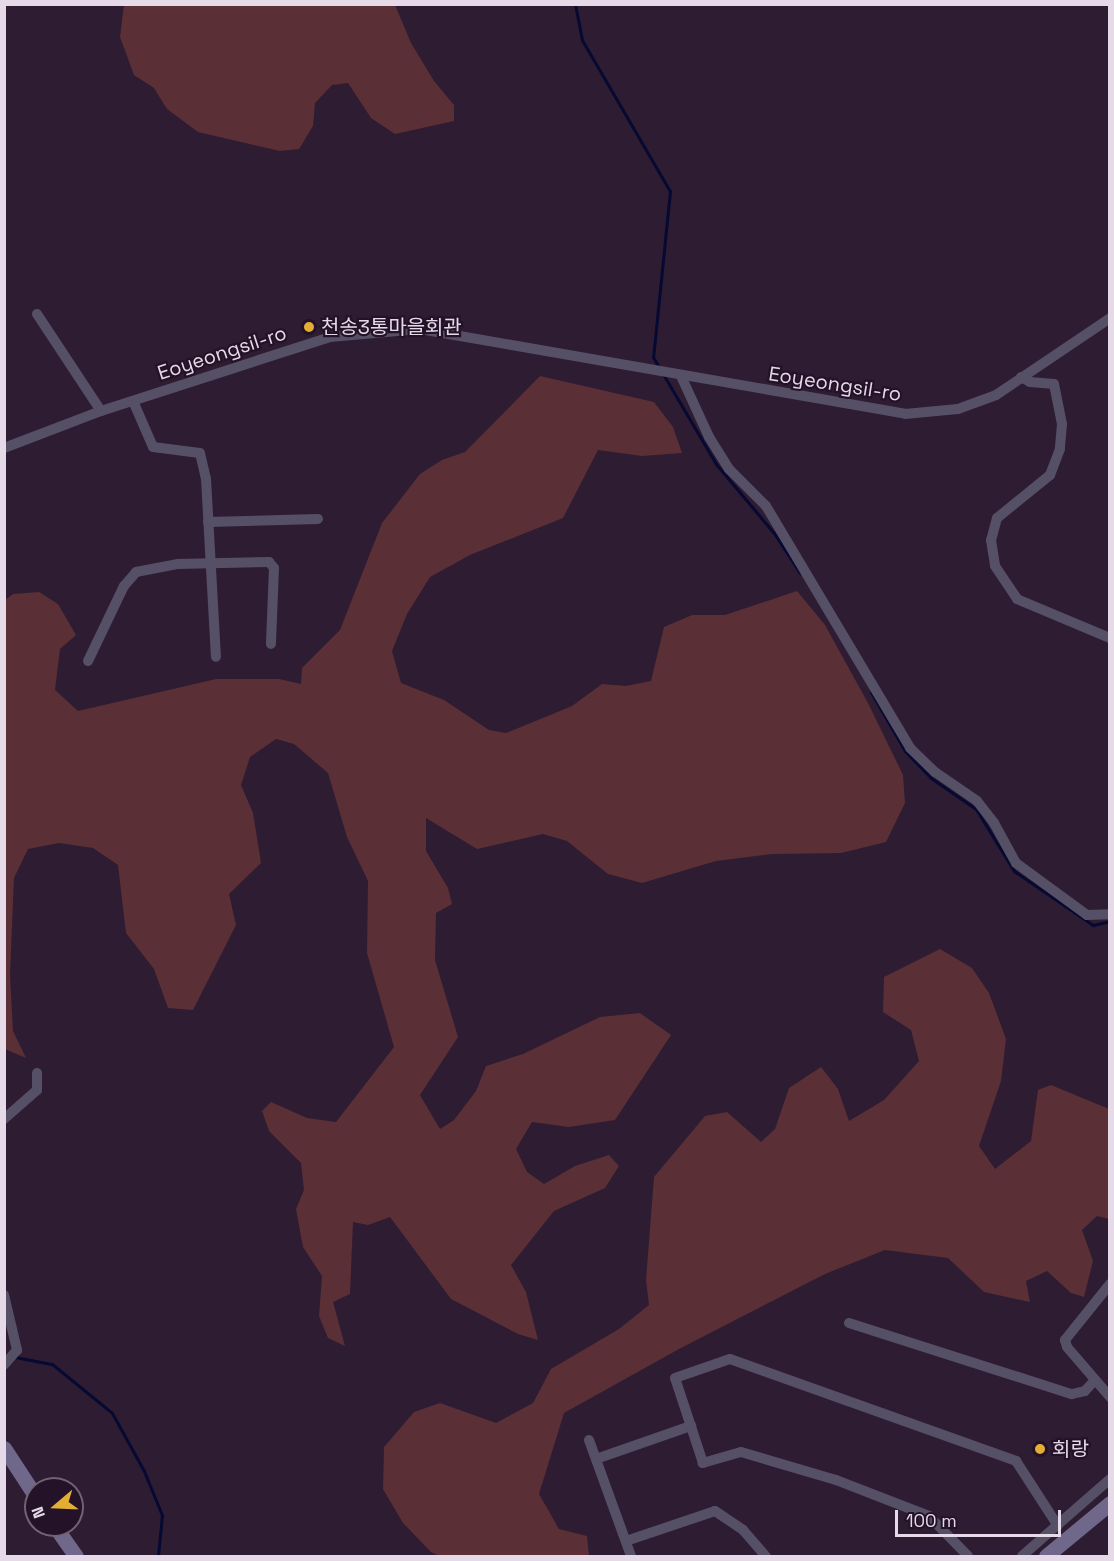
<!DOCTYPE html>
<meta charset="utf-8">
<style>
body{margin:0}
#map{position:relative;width:1114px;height:1561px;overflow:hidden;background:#2e1c32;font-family:"Space Grotesk","Noto Sans KR",sans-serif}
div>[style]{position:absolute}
.green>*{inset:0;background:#5a2f36}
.stream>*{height:3px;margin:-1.5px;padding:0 1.5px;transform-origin:1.5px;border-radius:1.5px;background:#060932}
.street>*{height:10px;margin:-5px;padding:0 5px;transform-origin:5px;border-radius:5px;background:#555066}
.secondary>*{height:15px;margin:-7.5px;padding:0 7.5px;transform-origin:7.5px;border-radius:7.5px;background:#70688b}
.dots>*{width:16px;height:16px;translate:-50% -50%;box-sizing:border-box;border:3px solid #241228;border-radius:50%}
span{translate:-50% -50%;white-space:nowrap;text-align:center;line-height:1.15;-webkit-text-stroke:4.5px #241228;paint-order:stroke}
.poi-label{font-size:20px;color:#e6d9e8}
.left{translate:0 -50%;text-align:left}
.street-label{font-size:20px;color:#e6d9e8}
.frame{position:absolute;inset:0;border:6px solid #e6d9e8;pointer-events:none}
.north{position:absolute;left:24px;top:1477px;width:60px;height:60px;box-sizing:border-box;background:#241228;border:2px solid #726275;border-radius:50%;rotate:251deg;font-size:16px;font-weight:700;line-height:24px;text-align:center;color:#e6d9e8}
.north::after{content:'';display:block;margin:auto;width:21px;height:27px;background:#e2af34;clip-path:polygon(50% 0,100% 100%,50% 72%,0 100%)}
.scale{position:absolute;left:895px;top:1510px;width:166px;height:27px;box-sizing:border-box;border:3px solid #e6d9e8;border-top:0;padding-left:8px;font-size:18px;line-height:21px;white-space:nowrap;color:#e6d9e8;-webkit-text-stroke:4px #241228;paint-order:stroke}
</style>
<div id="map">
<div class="green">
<i style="clip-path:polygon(124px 5px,395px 5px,411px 43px,434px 81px,454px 105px,454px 121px,395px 134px,371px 118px,348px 83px,332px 85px,315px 103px,313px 126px,299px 149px,280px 151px,198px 132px,167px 109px,154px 88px,134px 75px,120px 37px)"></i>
<i style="clip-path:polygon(540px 376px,654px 402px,673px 427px,682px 453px,642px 456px,598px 450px,563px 518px,470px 555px,430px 577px,407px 614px,392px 651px,401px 683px,444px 700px,489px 730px,506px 733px,572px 706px,602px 684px,626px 686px,651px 681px,664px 627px,692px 615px,725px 615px,797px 591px,825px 625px,868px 703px,903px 775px,905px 803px,886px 842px,841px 853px,772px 854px,716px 861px,642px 883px,608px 874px,567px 841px,543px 834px,477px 849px,426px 818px,426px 851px,448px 888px,452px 904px,436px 913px,435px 960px,458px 1037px,420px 1095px,440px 1129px,454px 1120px,476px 1091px,486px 1066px,523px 1054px,600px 1017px,640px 1013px,671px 1035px,615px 1120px,569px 1127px,532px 1122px,516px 1149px,527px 1172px,544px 1184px,575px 1166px,609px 1155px,619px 1166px,605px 1188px,554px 1211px,511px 1265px,526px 1292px,538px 1340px,518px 1334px,451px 1299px,390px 1217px,368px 1225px,353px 1222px,350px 1294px,333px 1302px,345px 1346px,328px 1338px,319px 1316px,322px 1276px,303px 1247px,296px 1209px,304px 1190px,301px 1163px,269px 1131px,262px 1111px,271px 1102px,307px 1118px,336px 1122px,394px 1047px,367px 953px,368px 881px,347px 837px,328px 773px,294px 744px,276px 739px,250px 757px,241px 785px,253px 813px,261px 863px,229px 894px,236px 925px,193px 1010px,168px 1008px,154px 969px,126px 933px,118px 865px,93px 848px,59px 843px,28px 849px,14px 878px,10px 975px,13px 1031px,26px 1058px,5px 1049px,5px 600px,13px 594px,39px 592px,58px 604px,76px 635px,60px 649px,55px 690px,78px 711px,216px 679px,279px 679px,301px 684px,302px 668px,340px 630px,382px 523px,420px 474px,442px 460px,465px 452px)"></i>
<i style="clip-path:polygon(940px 949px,972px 968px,989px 993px,1006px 1039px,1001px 1081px,979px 1146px,995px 1169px,1031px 1141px,1038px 1090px,1051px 1085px,1109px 1109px,1109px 1219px,1097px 1216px,1082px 1230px,1093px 1261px,1084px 1297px,1071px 1293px,1047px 1271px,1026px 1281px,1030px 1302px,984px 1292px,948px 1258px,885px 1250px,825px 1274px,679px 1349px,564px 1413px,539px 1494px,559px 1529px,587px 1536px,589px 1556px,439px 1556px,431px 1552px,403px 1523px,383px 1489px,384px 1447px,414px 1412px,440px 1403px,496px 1423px,533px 1403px,551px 1369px,619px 1329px,649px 1305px,646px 1280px,654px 1177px,705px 1116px,727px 1112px,761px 1142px,775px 1129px,789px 1088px,821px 1067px,838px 1089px,849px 1121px,884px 1100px,919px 1061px,911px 1030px,883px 1012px,884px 977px)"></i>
</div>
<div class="stream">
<i style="left:575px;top:4px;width:37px;rotate:79deg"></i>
<i style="left:582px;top:40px;width:175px;rotate:59.8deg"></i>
<i style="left:670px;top:191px;width:167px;rotate:95.8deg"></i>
<i style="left:653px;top:357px;width:14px;rotate:60deg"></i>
<i style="left:663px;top:374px;width:104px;rotate:59.5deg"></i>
<i style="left:716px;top:464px;width:90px;rotate:50deg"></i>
<i style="left:774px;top:533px;width:48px;rotate:57deg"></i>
<i style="left:871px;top:692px;width:68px;rotate:60deg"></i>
<i style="left:905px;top:751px;width:37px;rotate:46deg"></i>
<i style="left:931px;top:778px;width:55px;rotate:34.6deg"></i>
<i style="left:976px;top:809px;width:73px;rotate:58.5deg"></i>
<i style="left:1014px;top:871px;width:96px;rotate:34.4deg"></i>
<i style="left:1093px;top:925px;width:17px;rotate:-13deg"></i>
<i style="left:15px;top:1357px;width:38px;rotate:11deg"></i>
<i style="left:52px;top:1364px;width:77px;rotate:39.2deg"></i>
<i style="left:112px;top:1413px;width:66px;rotate:61.1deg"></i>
<i style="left:144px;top:1471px;width:48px;rotate:67.8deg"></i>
<i style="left:162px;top:1515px;width:41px;rotate:95.6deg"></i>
</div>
<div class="street">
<i style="left:37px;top:314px;width:116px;rotate:56.6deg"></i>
<i style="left:681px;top:376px;width:67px;rotate:65.3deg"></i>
<i style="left:709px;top:437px;width:38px;rotate:58deg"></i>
<i style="left:729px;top:469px;width:52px;rotate:45deg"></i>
<i style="left:766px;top:506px;width:282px;rotate:59.2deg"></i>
<i style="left:910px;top:748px;width:35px;rotate:44deg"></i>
<i style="left:935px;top:772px;width:51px;rotate:34.6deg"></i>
<i style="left:977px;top:801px;width:28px;rotate:52deg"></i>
<i style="left:994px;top:823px;width:46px;rotate:61.2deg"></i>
<i style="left:1016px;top:863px;width:88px;rotate:36.2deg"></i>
<i style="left:1087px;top:915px;width:23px;rotate:-2deg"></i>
<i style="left:1021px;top:377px;width:10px;rotate:29deg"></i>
<i style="left:1030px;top:382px;width:24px;rotate:5deg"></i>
<i style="left:1054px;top:384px;width:41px;rotate:78.7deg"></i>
<i style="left:1062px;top:424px;width:25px;rotate:95deg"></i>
<i style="left:1060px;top:449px;width:28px;rotate:111deg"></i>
<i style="left:1050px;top:475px;width:68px;rotate:140.9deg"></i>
<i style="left:997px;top:518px;width:23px;rotate:105deg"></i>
<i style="left:991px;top:540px;width:26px;rotate:81deg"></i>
<i style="left:995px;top:566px;width:40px;rotate:56deg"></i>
<i style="left:1017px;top:599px;width:101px;rotate:22.8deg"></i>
<i style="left:133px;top:401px;width:50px;rotate:66.5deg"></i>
<i style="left:153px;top:447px;width:47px;rotate:7.3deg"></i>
<i style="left:200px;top:453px;width:27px;rotate:77deg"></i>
<i style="left:206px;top:479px;width:178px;rotate:86.8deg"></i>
<i style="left:4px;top:448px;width:104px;rotate:-20.9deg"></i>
<i style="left:101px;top:411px;width:241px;rotate:-17.9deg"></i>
<i style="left:330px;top:337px;width:90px;rotate:-5.1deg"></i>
<i style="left:420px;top:329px;width:492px;rotate:9.9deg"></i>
<i style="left:905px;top:414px;width:53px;rotate:-5.4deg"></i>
<i style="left:958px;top:409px;width:40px;rotate:-20.2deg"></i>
<i style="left:996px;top:395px;width:138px;rotate:-34deg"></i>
<i style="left:208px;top:522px;width:110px;rotate:-1.6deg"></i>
<i style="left:88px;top:661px;width:83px;rotate:-64.4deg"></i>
<i style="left:124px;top:586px;width:18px;rotate:-49deg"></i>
<i style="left:136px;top:572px;width:43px;rotate:-10.8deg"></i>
<i style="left:178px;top:564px;width:91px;rotate:-1.3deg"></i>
<i style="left:269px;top:562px;width:8px;rotate:50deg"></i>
<i style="left:274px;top:568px;width:76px;rotate:92.3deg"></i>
<i style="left:4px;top:1119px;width:44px;rotate:-41.3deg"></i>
<i style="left:37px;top:1090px;width:17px;rotate:-90deg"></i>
<i style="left:1110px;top:1284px;width:72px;rotate:128.8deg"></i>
<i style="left:1065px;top:1340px;width:7px;rotate:74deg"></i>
<i style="left:1067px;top:1347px;width:66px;rotate:49.3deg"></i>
<i style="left:4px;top:1295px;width:57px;rotate:76.7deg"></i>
<i style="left:17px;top:1350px;width:20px;rotate:131deg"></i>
<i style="left:849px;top:1323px;width:234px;rotate:17.7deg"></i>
<i style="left:1072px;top:1394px;width:13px;rotate:-13deg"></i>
<i style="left:1085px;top:1391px;width:15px;rotate:-48deg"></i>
<i style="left:589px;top:1440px;width:123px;rotate:70.1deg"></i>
<i style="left:596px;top:1459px;width:101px;rotate:-19.2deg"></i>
<i style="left:626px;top:1541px;width:94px;rotate:-18.6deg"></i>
<i style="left:715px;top:1511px;width:34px;rotate:34deg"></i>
<i style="left:743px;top:1530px;width:35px;rotate:49deg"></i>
<i style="left:968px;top:1556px;width:56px;rotate:-134.3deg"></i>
<i style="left:929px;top:1516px;width:100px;rotate:-158.8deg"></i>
<i style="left:836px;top:1480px;width:99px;rotate:-163.6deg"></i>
<i style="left:741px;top:1452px;width:40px;rotate:164deg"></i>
<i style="left:703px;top:1463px;width:89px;rotate:-108.2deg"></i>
<i style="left:675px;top:1378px;width:58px;rotate:-19.1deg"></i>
<i style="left:730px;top:1359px;width:304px;rotate:19.6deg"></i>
<i style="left:1016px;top:1461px;width:77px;rotate:57.1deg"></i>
<i style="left:1022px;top:1556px;width:117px;rotate:-41.2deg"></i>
</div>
<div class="secondary">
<i style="left:4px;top:1448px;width:59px;rotate:56.9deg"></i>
<i style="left:54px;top:1525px;width:38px;rotate:55deg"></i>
<i style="left:1046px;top:1556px;width:83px;rotate:-39.6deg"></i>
</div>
<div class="dots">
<i style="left:309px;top:327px;background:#e2af34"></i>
<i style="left:1040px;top:1449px;background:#e2af34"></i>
</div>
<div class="poi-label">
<span class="left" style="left:321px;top:327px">천송3통마을회관</span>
<span class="left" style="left:1052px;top:1449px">회랑</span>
</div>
<div class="street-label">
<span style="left:222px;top:353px;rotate:-18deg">Eoyeongsil-ro</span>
<span style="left:835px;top:384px;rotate:9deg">Eoyeongsil-ro</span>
</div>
<div class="frame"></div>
<div class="north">N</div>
<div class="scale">100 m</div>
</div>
